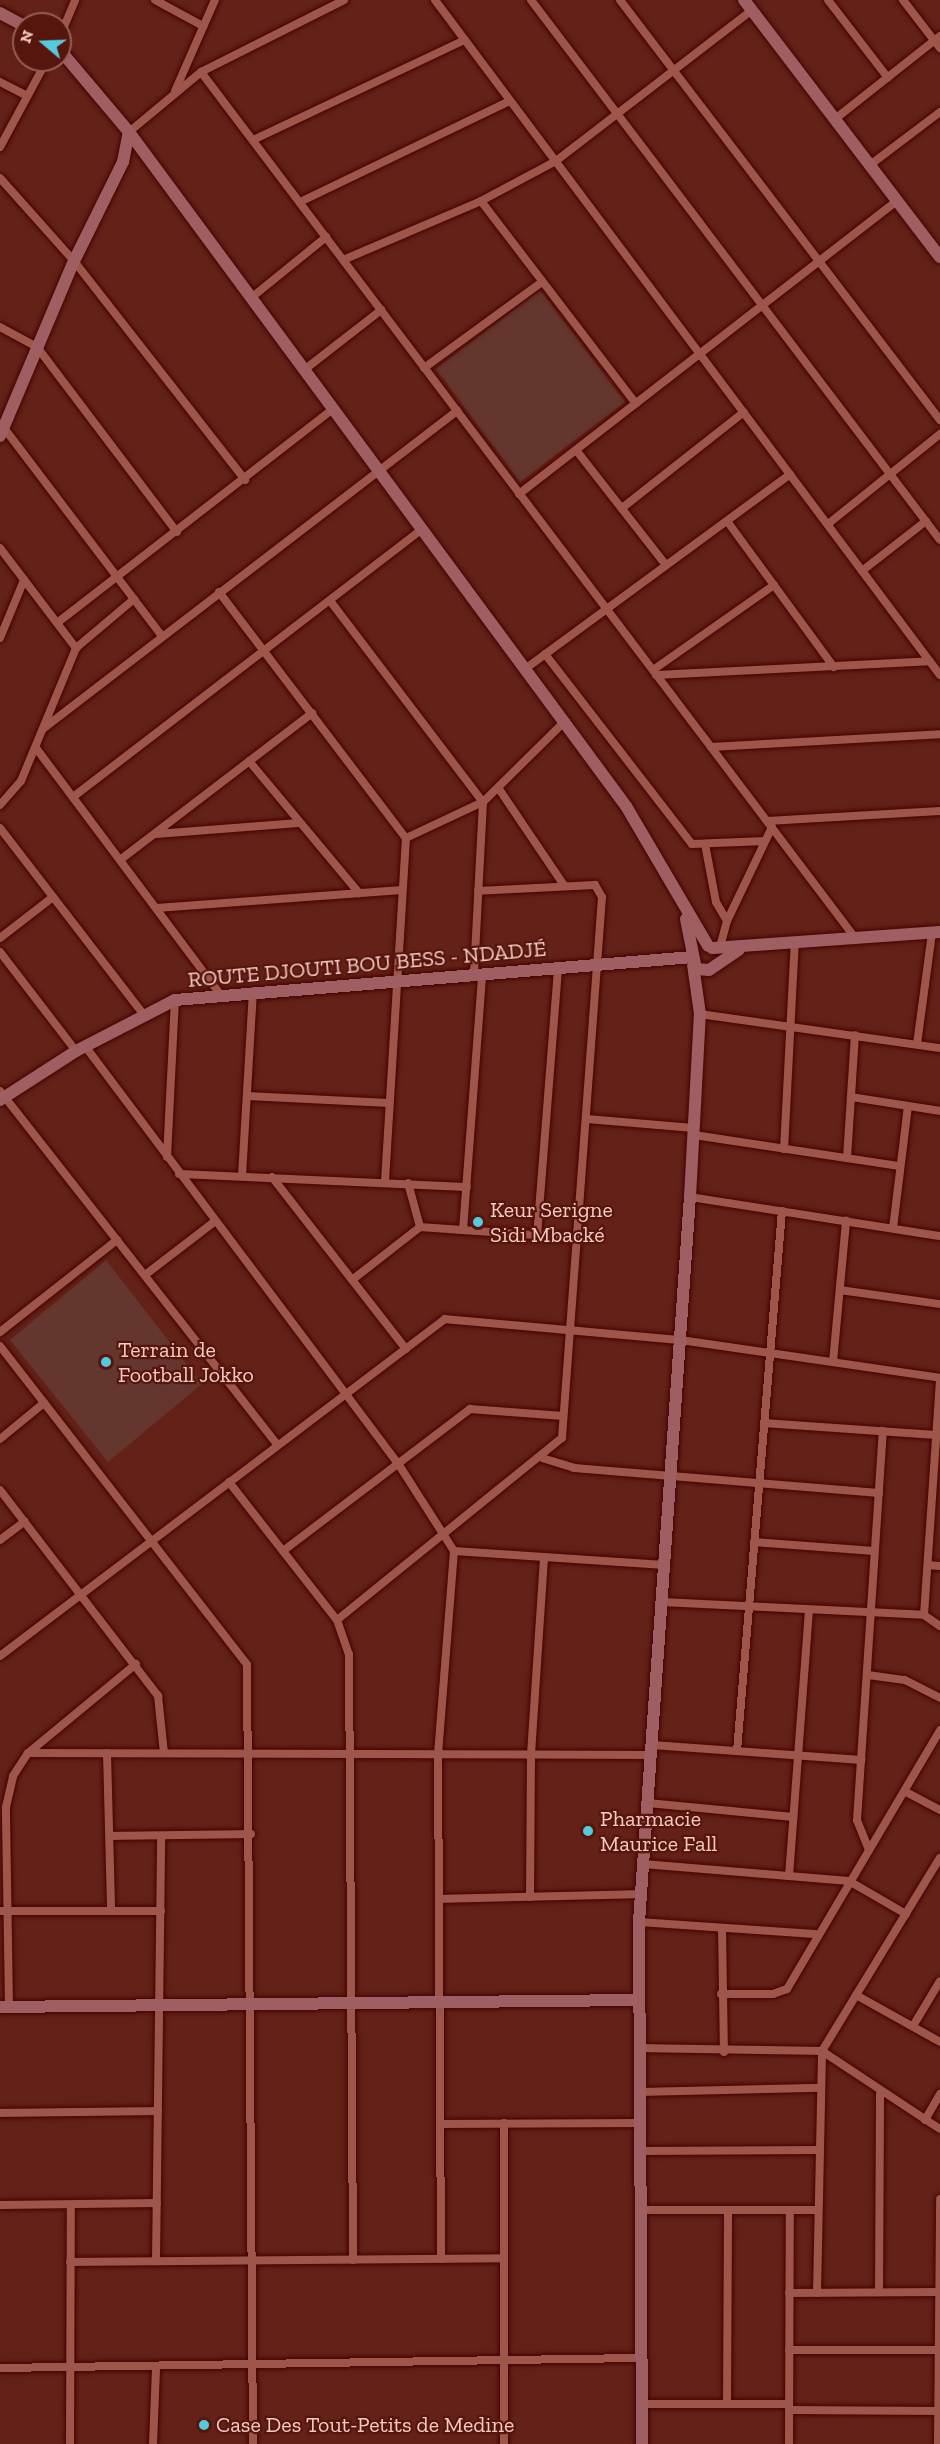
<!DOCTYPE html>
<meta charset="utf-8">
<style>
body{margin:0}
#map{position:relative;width:940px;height:2444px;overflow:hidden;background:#632117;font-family:"Zilla Slab",serif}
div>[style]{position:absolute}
.green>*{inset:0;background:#64362e}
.roads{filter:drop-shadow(0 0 2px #450300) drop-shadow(0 0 2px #450300)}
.street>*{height:8px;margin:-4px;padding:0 4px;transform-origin:4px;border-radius:4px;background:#9d5649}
.secondary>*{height:12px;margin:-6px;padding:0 6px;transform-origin:6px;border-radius:6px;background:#9f5e62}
.dots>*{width:16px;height:16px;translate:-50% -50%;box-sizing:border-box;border:3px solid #57160d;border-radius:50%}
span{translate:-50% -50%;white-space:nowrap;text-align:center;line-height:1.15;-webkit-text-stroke:4.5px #57160d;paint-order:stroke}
.street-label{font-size:22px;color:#f3cac2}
.poi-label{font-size:22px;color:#f3cac2}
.left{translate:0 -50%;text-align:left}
.north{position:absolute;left:12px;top:12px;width:60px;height:60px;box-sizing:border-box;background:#57160d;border:2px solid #955e55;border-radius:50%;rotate:289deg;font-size:16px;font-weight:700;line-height:24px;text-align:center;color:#f3cac2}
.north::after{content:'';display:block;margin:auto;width:21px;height:27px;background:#55cade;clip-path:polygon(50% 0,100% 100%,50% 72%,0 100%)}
</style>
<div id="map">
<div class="green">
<i style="clip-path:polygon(540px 290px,625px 402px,520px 482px,436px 369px)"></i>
<i style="clip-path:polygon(106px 1260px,202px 1384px,108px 1462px,10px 1340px)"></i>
</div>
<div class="roads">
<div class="street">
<i style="left:155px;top:0;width:55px;rotate:28.4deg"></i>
<i style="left:435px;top:0;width:843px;rotate:53.2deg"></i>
<i style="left:531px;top:0;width:677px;rotate:52.86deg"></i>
<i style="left:620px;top:0;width:528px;rotate:52.7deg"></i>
<i style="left:828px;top:0;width:98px;rotate:52.4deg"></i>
<i style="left:903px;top:0;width:61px;rotate:52.4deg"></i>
<i style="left:60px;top:36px;width:39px;rotate:-67deg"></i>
<i style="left:201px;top:72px;width:1087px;rotate:52.93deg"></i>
<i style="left:0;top:82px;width:30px;rotate:27deg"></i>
<i style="left:175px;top:91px;width:99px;rotate:-66.3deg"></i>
<i style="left:835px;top:119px;width:134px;rotate:-38.3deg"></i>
<i style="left:129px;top:132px;width:94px;rotate:-39.8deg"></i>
<i style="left:201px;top:72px;width:160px;rotate:-26.7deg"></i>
<i style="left:253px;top:140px;width:234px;rotate:-25.3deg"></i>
<i style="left:0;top:147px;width:99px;rotate:-61.6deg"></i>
<i style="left:870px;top:165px;width:88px;rotate:-37.1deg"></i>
<i style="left:0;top:178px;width:111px;rotate:48.3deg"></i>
<i style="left:74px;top:261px;width:278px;rotate:52deg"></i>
<i style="left:481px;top:201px;width:255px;rotate:52.6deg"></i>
<i style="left:300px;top:202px;width:233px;rotate:-25.7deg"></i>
<i style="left:343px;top:260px;width:150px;rotate:-23.1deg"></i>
<i style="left:481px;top:201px;width:85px;rotate:-28.1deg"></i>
<i style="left:556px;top:161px;width:247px;rotate:-37.6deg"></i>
<i style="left:251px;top:298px;width:97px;rotate:-39.1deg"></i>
<i style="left:0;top:327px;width:42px;rotate:28.4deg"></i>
<i style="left:37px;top:347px;width:232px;rotate:52.9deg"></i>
<i style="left:424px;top:368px;width:146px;rotate:-36.1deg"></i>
<i style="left:304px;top:370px;width:98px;rotate:-37.9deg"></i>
<i style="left:1px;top:424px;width:266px;rotate:52.8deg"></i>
<i style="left:576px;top:450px;width:146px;rotate:52deg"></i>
<i style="left:519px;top:494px;width:478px;rotate:-37.8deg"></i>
<i style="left:622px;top:508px;width:155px;rotate:-38.2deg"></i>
<i style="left:727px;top:521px;width:181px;rotate:53.8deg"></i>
<i style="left:828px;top:524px;width:144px;rotate:-38.8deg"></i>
<i style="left:0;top:548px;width:126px;rotate:52.8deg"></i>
<i style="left:862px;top:571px;width:81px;rotate:-38deg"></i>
<i style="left:219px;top:592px;width:309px;rotate:52.8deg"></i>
<i style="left:406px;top:838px;width:344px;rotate:93.5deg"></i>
<i style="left:331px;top:602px;width:251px;rotate:52.8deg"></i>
<i style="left:483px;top:802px;width:173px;rotate:93deg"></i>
<i style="left:57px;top:623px;width:349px;rotate:-37.8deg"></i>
<i style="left:0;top:638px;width:63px;rotate:-67.5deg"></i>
<i style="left:545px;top:654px;width:240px;rotate:52.3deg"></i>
<i style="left:692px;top:844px;width:73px;rotate:-2.4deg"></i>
<i style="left:525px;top:669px;width:329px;rotate:-36.3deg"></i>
<i style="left:653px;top:670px;width:148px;rotate:-35.1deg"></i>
<i style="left:656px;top:675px;width:274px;rotate:-2.9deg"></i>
<i style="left:44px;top:728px;width:521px;rotate:-37.51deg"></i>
<i style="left:711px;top:747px;width:229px;rotate:-3.2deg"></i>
<i style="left:36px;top:748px;width:306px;rotate:53.2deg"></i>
<i style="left:249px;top:761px;width:172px;rotate:50.2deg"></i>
<i style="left:499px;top:789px;width:115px;rotate:56deg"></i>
<i style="left:73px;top:797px;width:440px;rotate:-37.5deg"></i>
<i style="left:0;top:805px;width:32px;rotate:-49deg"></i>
<i style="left:21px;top:781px;width:144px;rotate:-67.5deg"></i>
<i style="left:76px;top:648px;width:76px;rotate:-40.2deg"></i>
<i style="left:767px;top:821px;width:173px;rotate:-3.3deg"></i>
<i style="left:0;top:828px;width:235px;rotate:52.4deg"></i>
<i style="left:156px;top:834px;width:143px;rotate:-4.4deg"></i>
<i style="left:406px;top:838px;width:85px;rotate:-25.1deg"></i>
<i style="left:483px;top:802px;width:114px;rotate:-44.6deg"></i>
<i style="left:705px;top:844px;width:59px;rotate:79.3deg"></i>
<i style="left:716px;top:902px;width:22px;rotate:60deg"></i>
<i style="left:120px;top:860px;width:242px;rotate:-37.4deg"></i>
<i style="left:157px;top:908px;width:245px;rotate:-4.2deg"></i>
<i style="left:0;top:938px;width:67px;rotate:-37.7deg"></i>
<i style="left:720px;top:947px;width:27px;rotate:-75deg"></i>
<i style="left:727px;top:921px;width:104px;rotate:-64.4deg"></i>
<i style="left:0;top:952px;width:125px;rotate:52.5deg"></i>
<i style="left:700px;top:1014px;width:242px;rotate:8.1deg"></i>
<i style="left:917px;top:1044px;width:112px;rotate:-82.3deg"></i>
<i style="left:85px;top:1046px;width:524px;rotate:53.15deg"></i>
<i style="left:399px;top:1465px;width:102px;rotate:57.4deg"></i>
<i style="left:454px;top:1551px;width:203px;rotate:94.5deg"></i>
<i style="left:438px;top:1753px;width:506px;rotate:89.66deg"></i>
<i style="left:0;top:1091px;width:450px;rotate:51.9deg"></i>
<i style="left:247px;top:1096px;width:142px;rotate:2.8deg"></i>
<i style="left:851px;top:1097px;width:90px;rotate:8.9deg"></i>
<i style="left:587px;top:1119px;width:107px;rotate:4.8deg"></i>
<i style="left:694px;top:1135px;width:208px;rotate:8.6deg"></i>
<i style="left:784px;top:1149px;width:208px;rotate:-87deg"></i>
<i style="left:167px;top:1157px;width:157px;rotate:-87.1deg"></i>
<i style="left:847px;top:1158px;width:123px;rotate:-86.3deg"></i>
<i style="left:179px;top:1174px;width:288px;rotate:2.6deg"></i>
<i style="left:242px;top:1176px;width:185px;rotate:-86.6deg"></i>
<i style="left:272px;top:1177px;width:218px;rotate:52.1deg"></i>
<i style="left:408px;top:1183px;width:46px;rotate:74.7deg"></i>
<i style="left:690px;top:1197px;width:253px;rotate:8.9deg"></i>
<i style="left:893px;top:1228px;width:123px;rotate:-83deg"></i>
<i style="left:463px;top:1230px;width:256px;rotate:-85.7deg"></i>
<i style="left:537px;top:1236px;width:267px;rotate:-85.5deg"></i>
<i style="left:145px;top:1275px;width:87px;rotate:-37.5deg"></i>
<i style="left:352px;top:1280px;width:86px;rotate:-37.9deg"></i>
<i style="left:420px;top:1227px;width:157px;rotate:4deg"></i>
<i style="left:840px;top:1290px;width:101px;rotate:8deg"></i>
<i style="left:0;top:1332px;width:149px;rotate:-38.2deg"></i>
<i style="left:0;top:1346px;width:403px;rotate:52.2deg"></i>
<i style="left:247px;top:1665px;width:779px;rotate:89.56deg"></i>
<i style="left:833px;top:1362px;width:142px;rotate:-84.7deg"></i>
<i style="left:764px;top:1423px;width:172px;rotate:4deg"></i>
<i style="left:0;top:1439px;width:57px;rotate:-39.3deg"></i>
<i style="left:542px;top:1458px;width:34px;rotate:17deg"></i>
<i style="left:574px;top:1468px;width:306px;rotate:4.7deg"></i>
<i style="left:229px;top:1482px;width:175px;rotate:52deg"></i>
<i style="left:337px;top:1620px;width:36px;rotate:71deg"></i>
<i style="left:349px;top:1654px;width:606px;rotate:89.62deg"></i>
<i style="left:0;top:1490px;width:260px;rotate:52.5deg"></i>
<i style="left:158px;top:1696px;width:57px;rotate:84deg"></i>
<i style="left:0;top:1540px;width:31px;rotate:-37deg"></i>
<i style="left:754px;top:1542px;width:120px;rotate:4.3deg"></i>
<i style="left:283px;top:1551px;width:235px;rotate:-37.2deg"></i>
<i style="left:470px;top:1409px;width:93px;rotate:4.3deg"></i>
<i style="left:454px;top:1551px;width:211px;rotate:3.8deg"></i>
<i style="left:928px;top:1565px;width:12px;rotate:5deg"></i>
<i style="left:662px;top:1602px;width:262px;rotate:2.8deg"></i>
<i style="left:924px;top:1615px;width:19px;rotate:35deg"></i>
<i style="left:924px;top:1615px;width:234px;rotate:-86.1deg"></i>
<i style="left:337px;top:1620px;width:289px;rotate:-39deg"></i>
<i style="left:562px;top:1438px;width:542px;rotate:-85.77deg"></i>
<i style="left:602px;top:897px;width:14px;rotate:-120deg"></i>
<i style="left:595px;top:885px;width:117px;rotate:177.1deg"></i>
<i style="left:0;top:1656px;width:558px;rotate:-37.14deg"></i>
<i style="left:445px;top:1319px;width:237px;rotate:5.1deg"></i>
<i style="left:681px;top:1340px;width:262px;rotate:8.3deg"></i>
<i style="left:868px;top:1675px;width:37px;rotate:8deg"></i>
<i style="left:905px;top:1680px;width:39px;rotate:27deg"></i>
<i style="left:652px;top:1745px;width:210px;rotate:4.1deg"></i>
<i style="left:737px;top:1751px;width:542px;rotate:-85.24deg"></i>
<i style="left:28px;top:1753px;width:624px;rotate:0.18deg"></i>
<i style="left:107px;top:1753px;width:158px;rotate:88.5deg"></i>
<i style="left:906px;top:1792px;width:38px;rotate:28deg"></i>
<i style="left:648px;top:1803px;width:146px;rotate:5.5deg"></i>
<i style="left:110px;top:1836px;width:141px;rotate:-0.8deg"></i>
<i style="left:869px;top:1850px;width:32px;rotate:-112deg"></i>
<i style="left:857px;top:1820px;width:390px;rotate:-86.2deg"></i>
<i style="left:643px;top:1864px;width:207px;rotate:4.7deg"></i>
<i style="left:849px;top:1881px;width:66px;rotate:30.1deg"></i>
<i style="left:789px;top:1876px;width:267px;rotate:-85.7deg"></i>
<i style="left:530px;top:1897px;width:143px;rotate:-89.6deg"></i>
<i style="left:531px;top:1754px;width:197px;rotate:-86.2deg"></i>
<i style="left:439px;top:1899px;width:202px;rotate:-1.4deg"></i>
<i style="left:0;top:1911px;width:161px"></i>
<i style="left:639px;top:1922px;width:176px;rotate:3.9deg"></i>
<i style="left:722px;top:1928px;width:124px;rotate:89.1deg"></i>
<i style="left:721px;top:1994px;width:52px"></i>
<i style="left:773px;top:1994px;width:15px;rotate:-20deg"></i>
<i style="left:787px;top:1989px;width:301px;rotate:-59.4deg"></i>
<i style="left:856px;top:1995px;width:96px;rotate:29.2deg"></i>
<i style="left:9px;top:2007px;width:200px;rotate:-90.9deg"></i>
<i style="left:6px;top:1807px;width:32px;rotate:-77deg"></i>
<i style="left:13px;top:1776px;width:27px;rotate:-57deg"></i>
<i style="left:28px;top:1753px;width:140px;rotate:-39.5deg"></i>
<i style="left:913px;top:2026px;width:52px;rotate:-59deg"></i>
<i style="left:639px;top:2048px;width:183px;rotate:0.9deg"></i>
<i style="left:822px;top:2051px;width:141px;rotate:33.5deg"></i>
<i style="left:639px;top:2092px;width:182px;rotate:-1.3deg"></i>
<i style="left:0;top:2113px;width:158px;rotate:-0.7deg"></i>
<i style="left:925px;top:2120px;width:30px;rotate:-60deg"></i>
<i style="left:504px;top:2123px;width:321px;rotate:90deg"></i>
<i style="left:441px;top:2124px;width:197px;rotate:-0.3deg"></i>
<i style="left:639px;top:2151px;width:179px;rotate:-0.3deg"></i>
<i style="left:0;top:2205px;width:157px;rotate:-0.7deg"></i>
<i style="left:639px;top:2210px;width:179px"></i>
<i style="left:156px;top:2261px;width:425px;rotate:-89.3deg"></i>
<i style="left:70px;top:2262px;width:434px;rotate:-0.5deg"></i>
<i style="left:879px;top:2292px;width:198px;rotate:-89.7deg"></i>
<i style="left:789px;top:2293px;width:151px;rotate:-0.4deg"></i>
<i style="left:817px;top:2293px;width:242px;rotate:-88.8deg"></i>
<i style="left:822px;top:2051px;width:226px;rotate:-58.6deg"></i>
<i style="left:789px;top:2350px;width:150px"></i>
<i style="left:0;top:2368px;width:640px;rotate:-0.9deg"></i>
<i style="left:641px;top:2404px;width:148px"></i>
<i style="left:727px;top:2404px;width:194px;rotate:-89.7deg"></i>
<i style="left:789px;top:2410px;width:150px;rotate:0.4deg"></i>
<i style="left:70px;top:2444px;width:239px;rotate:-89.8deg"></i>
<i style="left:153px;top:2444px;width:75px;rotate:-87.7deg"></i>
<i style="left:789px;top:2444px;width:234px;rotate:-89.8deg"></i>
<i style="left:938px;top:2444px;width:245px;rotate:-89.5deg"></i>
</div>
<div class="secondary">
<i style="left:744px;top:0;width:323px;rotate:52.7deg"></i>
<i style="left:0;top:13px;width:27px;rotate:28deg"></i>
<i style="left:60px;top:50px;width:107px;rotate:49.9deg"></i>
<i style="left:129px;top:132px;width:837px;rotate:53.6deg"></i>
<i style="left:626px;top:806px;width:162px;rotate:59.6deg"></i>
<i style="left:0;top:436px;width:190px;rotate:-67.1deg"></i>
<i style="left:74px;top:261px;width:110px;rotate:-63.7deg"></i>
<i style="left:123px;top:162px;width:31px;rotate:-79deg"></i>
<i style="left:686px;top:919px;width:51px;rotate:78.7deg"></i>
<i style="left:696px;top:969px;width:13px;rotate:4deg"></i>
<i style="left:709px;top:970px;width:36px;rotate:-34deg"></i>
<i style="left:712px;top:948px;width:229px;rotate:-4deg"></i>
<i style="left:0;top:1100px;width:90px;rotate:-32.8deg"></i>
<i style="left:76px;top:1051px;width:111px;rotate:-27.3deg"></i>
<i style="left:175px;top:1000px;width:519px;rotate:-4.75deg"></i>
<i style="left:0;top:2007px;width:637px;rotate:-0.63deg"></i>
<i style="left:642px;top:2444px;width:522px;rotate:-90.33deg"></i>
<i style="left:639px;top:1922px;width:727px;rotate:-85.98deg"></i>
<i style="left:690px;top:1197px;width:183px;rotate:-86.9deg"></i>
<i style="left:700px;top:1014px;width:49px;rotate:-98.1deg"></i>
</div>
</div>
<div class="dots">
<i style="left:478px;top:1222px;background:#55cade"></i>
<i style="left:106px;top:1362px;background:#55cade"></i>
<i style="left:588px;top:1831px;background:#55cade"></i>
<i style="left:204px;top:2425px;background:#55cade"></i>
</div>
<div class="street-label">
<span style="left:367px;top:964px;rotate:-5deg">ROUTE DJOUTI BOU BESS - NDADJÉ</span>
</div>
<div class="poi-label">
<span class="left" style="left:490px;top:1222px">Keur Serigne<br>Sidi Mbacké</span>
<span class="left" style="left:118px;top:1362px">Terrain de<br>Football Jokko</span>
<span class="left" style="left:600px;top:1831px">Pharmacie<br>Maurice Fall</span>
<span class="left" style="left:216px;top:2425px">Case Des Tout-Petits de Medine</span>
</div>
<div class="north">N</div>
</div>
